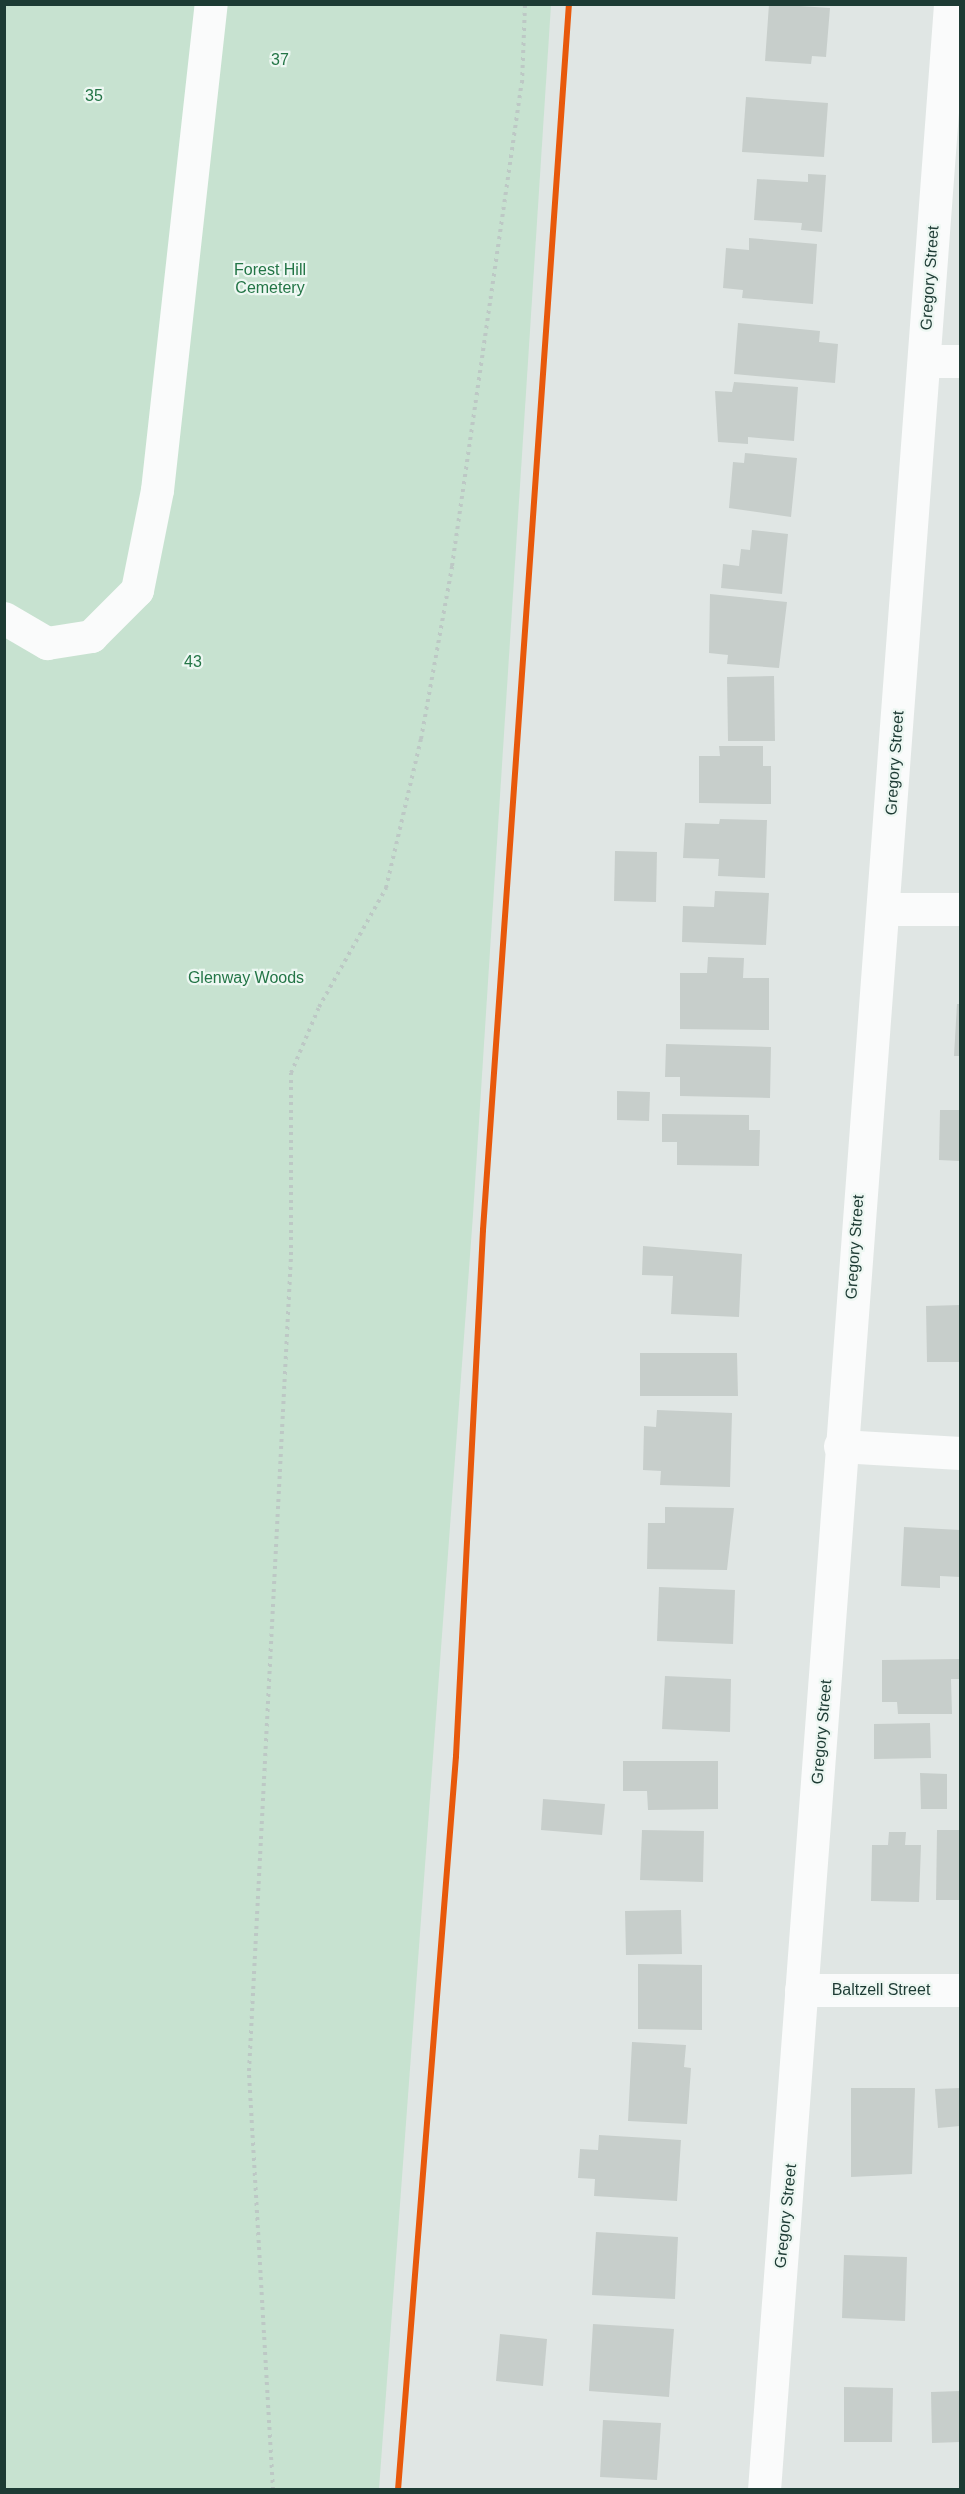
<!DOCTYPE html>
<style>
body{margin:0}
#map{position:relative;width:965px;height:2494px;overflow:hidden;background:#e0e6e4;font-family:Arial,sans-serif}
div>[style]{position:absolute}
.green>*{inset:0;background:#c7e2d0}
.building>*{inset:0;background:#c7cecb}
.path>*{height:4px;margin-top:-2px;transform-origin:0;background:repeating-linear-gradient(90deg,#bdc8c5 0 3px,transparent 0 7.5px)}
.minor>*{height:33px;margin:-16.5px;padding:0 16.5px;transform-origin:16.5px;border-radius:16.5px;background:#fafbfb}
.cycleway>*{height:6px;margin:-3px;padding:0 3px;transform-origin:3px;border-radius:3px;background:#e8590c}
span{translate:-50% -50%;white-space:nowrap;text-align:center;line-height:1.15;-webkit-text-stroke:4.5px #edf7f2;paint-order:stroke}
.park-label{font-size:16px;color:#237546}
.street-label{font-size:16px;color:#1d3b34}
.frame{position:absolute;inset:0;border:6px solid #1d3b34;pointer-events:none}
</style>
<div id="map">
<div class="green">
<i style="clip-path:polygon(5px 5px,551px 5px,473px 1215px,379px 2489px,5px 2490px)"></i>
</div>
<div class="building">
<i style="clip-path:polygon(769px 4px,830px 8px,826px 57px,812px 56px,811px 64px,765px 61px)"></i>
<i style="clip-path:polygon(746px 97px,828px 103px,824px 157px,742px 152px)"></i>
<i style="clip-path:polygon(808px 174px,826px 175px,822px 232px,801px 230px,802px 223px,754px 220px,757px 179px,808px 182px)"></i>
<i style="clip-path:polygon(749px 238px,817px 244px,813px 304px,742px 298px,743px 290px,723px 288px,726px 248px,749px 250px)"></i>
<i style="clip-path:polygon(738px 323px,820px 331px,819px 342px,838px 344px,835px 383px,734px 374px)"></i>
<i style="clip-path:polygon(734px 382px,798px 387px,794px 441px,748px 437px,748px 444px,718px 442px,715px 391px,732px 392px)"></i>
<i style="clip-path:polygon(745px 453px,797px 458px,791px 517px,729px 508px,733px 462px,744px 463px)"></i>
<i style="clip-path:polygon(752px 530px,788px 534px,782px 594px,721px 588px,723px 564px,739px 566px,741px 549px,750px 550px)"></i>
<i style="clip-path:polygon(710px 594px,787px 602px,779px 668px,727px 664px,728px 655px,709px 653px)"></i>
<i style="clip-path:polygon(774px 676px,775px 741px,728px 741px,727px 677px)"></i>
<i style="clip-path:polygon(719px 746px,763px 746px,763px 766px,771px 766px,771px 804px,699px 803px,699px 756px,720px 756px)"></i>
<i style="clip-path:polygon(720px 819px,767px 820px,765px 878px,718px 876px,719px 859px,683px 858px,685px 823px,719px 824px)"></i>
<i style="clip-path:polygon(615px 851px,657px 852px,656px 902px,614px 901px)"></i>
<i style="clip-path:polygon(715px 891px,769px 893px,766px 945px,682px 942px,683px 906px,714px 907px)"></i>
<i style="clip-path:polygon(708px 957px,744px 958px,743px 978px,769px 978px,769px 1030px,680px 1029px,680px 973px,707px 973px)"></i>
<i style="clip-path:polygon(957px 1004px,960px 1004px,960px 1056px,954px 1056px)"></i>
<i style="clip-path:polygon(666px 1044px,771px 1047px,770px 1098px,680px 1096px,680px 1077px,665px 1077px)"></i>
<i style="clip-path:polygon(617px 1091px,650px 1092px,649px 1121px,617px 1120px)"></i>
<i style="clip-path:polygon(940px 1110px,960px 1110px,960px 1161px,939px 1160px)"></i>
<i style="clip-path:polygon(662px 1114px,749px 1115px,749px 1130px,760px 1130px,759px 1166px,677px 1165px,677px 1142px,662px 1142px)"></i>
<i style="clip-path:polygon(643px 1246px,742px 1254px,739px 1317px,671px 1314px,673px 1276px,642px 1275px)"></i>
<i style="clip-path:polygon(960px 1305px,960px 1362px,927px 1362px,926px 1306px)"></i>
<i style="clip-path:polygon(640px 1353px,737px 1353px,738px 1396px,640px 1396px)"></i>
<i style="clip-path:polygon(657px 1410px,732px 1413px,730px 1487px,660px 1485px,661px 1471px,643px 1470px,644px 1426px,656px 1427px)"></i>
<i style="clip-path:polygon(665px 1507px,734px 1508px,727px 1570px,647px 1569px,648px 1523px,665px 1523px)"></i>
<i style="clip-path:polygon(904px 1527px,960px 1530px,960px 1577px,940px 1576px,940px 1588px,901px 1586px)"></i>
<i style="clip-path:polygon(659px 1587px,735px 1590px,733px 1644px,657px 1641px)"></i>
<i style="clip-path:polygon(960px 1659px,960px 1679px,951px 1679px,952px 1714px,898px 1714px,897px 1702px,882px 1702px,882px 1660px)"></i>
<i style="clip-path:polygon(665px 1676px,731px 1679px,730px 1732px,662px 1729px)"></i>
<i style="clip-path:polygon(930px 1723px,931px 1758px,874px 1759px,874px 1724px)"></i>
<i style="clip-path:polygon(623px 1761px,718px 1761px,718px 1809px,648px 1810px,647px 1791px,623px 1791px)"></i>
<i style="clip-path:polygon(920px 1773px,947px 1774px,947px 1809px,921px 1809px)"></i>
<i style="clip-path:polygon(543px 1799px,605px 1804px,602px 1835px,541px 1830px)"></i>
<i style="clip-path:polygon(642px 1830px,704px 1831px,703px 1882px,640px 1880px)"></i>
<i style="clip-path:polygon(937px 1830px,960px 1830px,960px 1900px,936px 1900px)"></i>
<i style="clip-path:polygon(889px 1832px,906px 1832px,905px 1845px,921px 1845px,919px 1902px,871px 1901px,872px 1845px,888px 1845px)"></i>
<i style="clip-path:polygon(681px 1910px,682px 1954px,626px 1955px,625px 1911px)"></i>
<i style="clip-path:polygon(638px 1964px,702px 1965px,702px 2030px,638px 2029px)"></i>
<i style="clip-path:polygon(632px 2042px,686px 2045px,684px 2067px,691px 2068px,687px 2124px,628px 2121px)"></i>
<i style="clip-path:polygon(851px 2088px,915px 2088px,912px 2174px,851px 2177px)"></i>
<i style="clip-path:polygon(960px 2088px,960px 2126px,938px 2128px,935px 2089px)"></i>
<i style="clip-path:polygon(599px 2135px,681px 2140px,677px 2201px,594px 2196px,595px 2179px,578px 2178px,580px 2149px,598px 2150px)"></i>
<i style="clip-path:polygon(596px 2232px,678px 2237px,675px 2299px,592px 2295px)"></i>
<i style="clip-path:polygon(844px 2255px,907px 2257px,905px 2321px,842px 2318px)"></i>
<i style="clip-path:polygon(593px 2324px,674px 2329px,669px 2397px,589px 2391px)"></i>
<i style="clip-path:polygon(500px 2334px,547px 2339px,543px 2386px,496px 2381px)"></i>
<i style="clip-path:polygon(844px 2387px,893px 2388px,892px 2442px,844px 2442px)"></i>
<i style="clip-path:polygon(960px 2391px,960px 2442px,932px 2443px,931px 2392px)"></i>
<i style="clip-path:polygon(603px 2420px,661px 2423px,657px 2480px,600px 2477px)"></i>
</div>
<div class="path">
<i style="left:273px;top:2490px;width:420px;rotate:-93.3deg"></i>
<i style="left:249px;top:2071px;width:817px;rotate:-87.05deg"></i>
<i style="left:291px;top:1255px;width:182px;rotate:-90deg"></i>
<i style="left:291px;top:1073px;width:72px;rotate:-67deg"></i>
<i style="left:319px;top:1007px;width:137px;rotate:-60.6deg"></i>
<i style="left:386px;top:888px;width:153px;rotate:-76.8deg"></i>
<i style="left:421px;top:739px;width:176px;rotate:-79.8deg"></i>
<i style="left:452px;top:566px;width:488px;rotate:-81.8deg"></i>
<i style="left:522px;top:83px;width:79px;rotate:-87.8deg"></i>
</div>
<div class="minor">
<i style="left:924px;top:361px;width:36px"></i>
<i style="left:4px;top:618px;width:50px;rotate:30.2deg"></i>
<i style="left:47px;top:643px;width:45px;rotate:-9deg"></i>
<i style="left:91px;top:636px;width:65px;rotate:-45deg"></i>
<i style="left:137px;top:590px;width:102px;rotate:-78.7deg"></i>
<i style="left:157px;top:490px;width:489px;rotate:-83.7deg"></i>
<i style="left:886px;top:909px;width:74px"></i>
<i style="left:840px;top:1446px;width:120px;rotate:3.3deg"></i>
<i style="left:801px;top:1990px;width:159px"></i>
<i style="left:764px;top:2490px;width:2493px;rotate:-85.72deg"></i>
</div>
<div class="cycleway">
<i style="left:398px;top:2490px;width:736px;rotate:-85.48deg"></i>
<i style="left:456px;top:1756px;width:527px;rotate:-87.06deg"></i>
<i style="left:483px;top:1230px;width:1229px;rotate:-85.99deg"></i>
</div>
<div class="park-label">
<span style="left:280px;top:60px">37</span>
<span style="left:94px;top:96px">35</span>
<span style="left:270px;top:279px">Forest Hill<br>Cemetery</span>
<span style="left:193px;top:662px">43</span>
<span style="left:246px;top:978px">Glenway Woods</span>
</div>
<div class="street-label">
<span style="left:930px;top:278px;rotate:-86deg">Gregory Street</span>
<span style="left:895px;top:763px;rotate:-86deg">Gregory Street</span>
<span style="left:855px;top:1247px;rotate:-86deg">Gregory Street</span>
<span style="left:822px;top:1732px;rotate:-85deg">Gregory Street</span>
<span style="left:881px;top:1990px">Baltzell Street</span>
<span style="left:786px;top:2216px;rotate:-84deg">Gregory Street</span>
</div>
<div class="frame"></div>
</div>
